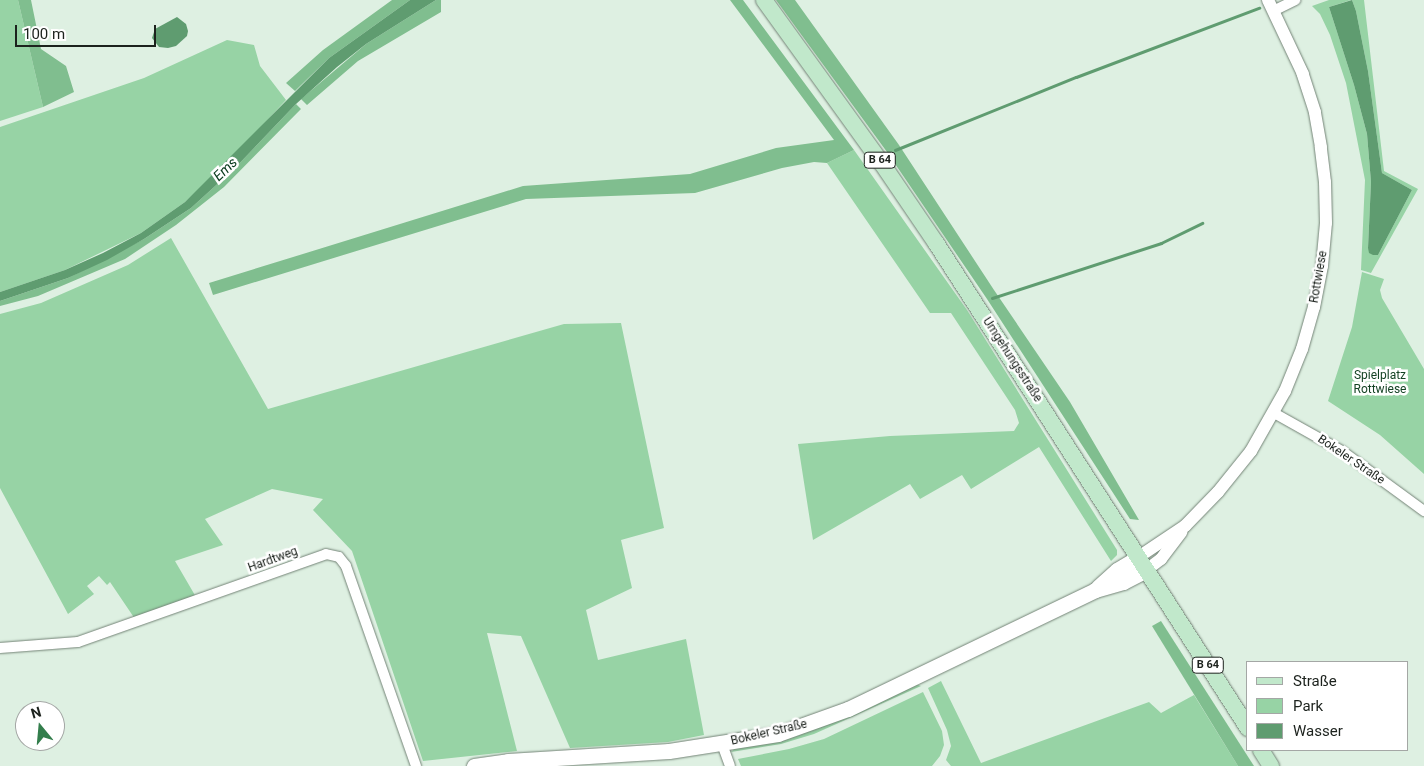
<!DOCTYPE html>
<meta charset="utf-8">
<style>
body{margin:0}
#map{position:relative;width:1424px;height:766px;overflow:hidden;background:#def0e2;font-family:Roboto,sans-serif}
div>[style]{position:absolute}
.green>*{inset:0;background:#97d3a5}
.forest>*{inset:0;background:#80be8f}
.water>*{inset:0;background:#5f9c70}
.stream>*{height:3px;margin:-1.5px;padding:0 1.5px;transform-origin:1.5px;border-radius:1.5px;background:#5f9c70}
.roads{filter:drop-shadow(0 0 1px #738376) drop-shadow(0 0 1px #738376)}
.minor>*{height:10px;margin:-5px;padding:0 5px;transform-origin:5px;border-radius:5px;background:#fff}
.tertiary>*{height:12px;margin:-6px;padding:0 6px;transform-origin:6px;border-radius:6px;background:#fff}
.secondary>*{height:15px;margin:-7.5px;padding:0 7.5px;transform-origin:7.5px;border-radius:7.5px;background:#fff}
.primary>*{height:16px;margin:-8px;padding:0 8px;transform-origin:8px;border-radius:8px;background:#c1e8cb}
span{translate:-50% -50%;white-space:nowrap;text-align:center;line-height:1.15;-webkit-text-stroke:5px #fff;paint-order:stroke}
.shield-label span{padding:1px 4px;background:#fff;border:1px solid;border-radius:4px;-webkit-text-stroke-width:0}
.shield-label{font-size:11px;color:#1c221d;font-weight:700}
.street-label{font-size:12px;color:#1c221d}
.park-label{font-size:12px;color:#144224}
.water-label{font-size:14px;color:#043618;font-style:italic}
.legend{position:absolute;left:1246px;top:661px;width:162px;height:90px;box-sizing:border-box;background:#fff;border:1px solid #a4a7a5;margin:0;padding:6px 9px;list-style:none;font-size:15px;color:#1c221d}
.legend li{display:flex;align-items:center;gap:10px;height:25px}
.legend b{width:25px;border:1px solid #a4a7a5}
.north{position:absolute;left:15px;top:701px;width:50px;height:50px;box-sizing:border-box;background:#fff;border:1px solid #a4a7a5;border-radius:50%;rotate:343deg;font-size:14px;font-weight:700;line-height:20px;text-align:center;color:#1c221d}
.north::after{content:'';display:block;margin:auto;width:18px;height:22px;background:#337e4c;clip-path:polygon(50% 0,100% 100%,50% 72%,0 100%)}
.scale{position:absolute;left:15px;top:25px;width:141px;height:22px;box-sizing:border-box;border:2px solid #1c221d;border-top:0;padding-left:6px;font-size:15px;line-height:18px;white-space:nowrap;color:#1c221d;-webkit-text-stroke:4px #fff;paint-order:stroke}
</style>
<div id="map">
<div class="green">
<i style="clip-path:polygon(0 0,18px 0,43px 107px,0 121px)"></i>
<i style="clip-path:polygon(1329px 0,1351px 0,1329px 7px,1354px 85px,1367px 134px,1371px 182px,1368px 248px,1378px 255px,1412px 190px,1382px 173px,1368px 71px,1356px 11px,1352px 0,1364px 0,1384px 171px,1418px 189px,1371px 273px,1361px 270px,1365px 180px,1346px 83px,1330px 35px,1320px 14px,1312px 6px)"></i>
<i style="clip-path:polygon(227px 40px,254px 45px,260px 66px,286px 100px,228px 162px,185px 202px,141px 233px,65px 270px,0 292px,0 127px,144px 78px)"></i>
<i style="clip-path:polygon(854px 150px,967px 310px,1117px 550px,1117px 555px,1111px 561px,1039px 447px,971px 489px,962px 475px,920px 499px,910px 484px,813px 540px,798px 444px,890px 436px,1014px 431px,1019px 423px,1015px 410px,951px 313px,930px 313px,827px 163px)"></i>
<i style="clip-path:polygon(171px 238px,268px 409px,564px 324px,621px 323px,664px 528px,621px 540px,632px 588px,586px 610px,598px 660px,686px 639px,704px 735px,668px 742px,570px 748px,521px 636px,487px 633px,517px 751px,423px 761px,352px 551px,313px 510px,323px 499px,272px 489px,205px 519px,223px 545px,175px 561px,196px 597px,135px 619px,110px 582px,107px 585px,99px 576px,87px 586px,94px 594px,68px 614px,0 488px,0 314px,41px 303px,128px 265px)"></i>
<i style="clip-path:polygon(1362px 272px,1384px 279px,1380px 290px,1382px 298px,1424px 369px,1424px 474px,1380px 435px,1328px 401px,1352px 327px)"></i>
<i style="clip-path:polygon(941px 681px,981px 763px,1149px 702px,1161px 713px,1194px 695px,1238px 766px,951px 766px,946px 760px,951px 746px,947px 730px,928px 688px)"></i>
<i style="clip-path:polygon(913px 683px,921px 686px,814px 734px,781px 744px,731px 752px,736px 747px)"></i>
<i style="clip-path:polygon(923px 692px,942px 731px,944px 745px,940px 756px,932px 766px,741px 766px,738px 759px,789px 749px,824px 739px)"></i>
</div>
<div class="forest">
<i style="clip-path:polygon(18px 0,31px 0,41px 49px,66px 66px,74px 92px,43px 107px)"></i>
<i style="clip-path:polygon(392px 0,410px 0,329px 58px,295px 91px,286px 83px,323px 50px)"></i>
<i style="clip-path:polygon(436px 0,441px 0,441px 12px,358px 61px,307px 105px,301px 99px,366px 44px)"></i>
<i style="clip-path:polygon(730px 0,743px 0,854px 150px,827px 163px,814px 162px,782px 168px,695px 193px,526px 199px,213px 295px,209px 283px,523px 186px,690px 174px,776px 148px,834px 140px)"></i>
<i style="clip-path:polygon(776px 0,795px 0,899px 145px,994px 290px,1070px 402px,1139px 520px,1130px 519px,987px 299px,887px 152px)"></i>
<i style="clip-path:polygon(296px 104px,301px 109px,224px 187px,176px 225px,125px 259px,38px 296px,0 306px,0 301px,68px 278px,144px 239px,191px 208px,235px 168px)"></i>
<i style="clip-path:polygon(1161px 621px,1254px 766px,1238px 766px,1152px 626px)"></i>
</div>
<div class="water">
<i style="clip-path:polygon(410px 0,436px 0,366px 44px,337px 67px,296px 104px,235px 168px,191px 208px,144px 239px,107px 260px,68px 278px,0 301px,0 292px,65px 270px,103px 253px,141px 233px,185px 202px,329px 58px)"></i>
<i style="clip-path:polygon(1352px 0,1356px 11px,1368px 71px,1382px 173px,1412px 190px,1378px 255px,1373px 255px,1369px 253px,1368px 248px,1371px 182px,1367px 134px,1354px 85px,1329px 7px)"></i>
<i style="clip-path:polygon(177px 17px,186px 24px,188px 31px,187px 36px,176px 46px,168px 48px,159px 47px,152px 38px,155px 29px)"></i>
</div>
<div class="stream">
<i style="left:895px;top:150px;width:195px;rotate:-22deg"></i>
<i style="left:1076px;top:77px;width:196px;rotate:-20.7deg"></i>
<i style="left:992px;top:298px;width:178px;rotate:-18deg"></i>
<i style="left:1161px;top:243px;width:46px;rotate:-26deg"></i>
</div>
<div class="roads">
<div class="minor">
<i style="left:1273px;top:11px;width:25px;rotate:-26deg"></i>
<i style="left:1274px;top:413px;width:78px;rotate:29.2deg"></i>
<i style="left:1342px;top:451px;width:102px;rotate:36.2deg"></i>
<i style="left:0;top:648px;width:78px;rotate:-4.4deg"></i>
<i style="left:78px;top:642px;width:263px;rotate:-19.5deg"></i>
<i style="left:326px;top:554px;width:13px;rotate:13deg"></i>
<i style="left:339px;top:557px;width:11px;rotate:52deg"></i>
<i style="left:346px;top:566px;width:212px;rotate:70.7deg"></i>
<i style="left:722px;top:744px;width:23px;rotate:70deg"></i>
</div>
<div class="tertiary">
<i style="left:1137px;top:558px;width:58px;rotate:-33.7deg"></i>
<i style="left:1185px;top:526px;width:47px;rotate:-45.9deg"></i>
<i style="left:1218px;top:492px;width:53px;rotate:-51.2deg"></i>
<i style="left:1251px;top:451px;width:69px;rotate:-60.5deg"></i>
<i style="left:1285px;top:391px;width:45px;rotate:-68deg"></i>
<i style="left:1302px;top:349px;width:44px;rotate:-74.1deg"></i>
<i style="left:1314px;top:307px;width:42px;rotate:-79deg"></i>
<i style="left:1322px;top:266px;width:43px;rotate:-84.7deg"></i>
<i style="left:1326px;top:223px;width:41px;rotate:-91.4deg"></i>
<i style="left:1325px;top:182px;width:35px;rotate:-97deg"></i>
<i style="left:1321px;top:147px;width:36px;rotate:-100deg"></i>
<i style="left:1315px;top:112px;width:40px;rotate:-108deg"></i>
<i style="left:1303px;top:74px;width:82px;rotate:-115.3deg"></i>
<i style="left:1145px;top:571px;width:20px;rotate:-37deg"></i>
<i style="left:1161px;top:559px;width:34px;rotate:-53deg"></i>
</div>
<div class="secondary">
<i style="left:1098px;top:587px;width:25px;rotate:-42deg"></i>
<i style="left:1117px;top:570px;width:23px;rotate:-31deg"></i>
<i style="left:474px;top:766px;width:34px;rotate:-8deg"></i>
<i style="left:508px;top:761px;width:161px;rotate:-3.6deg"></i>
<i style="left:669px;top:751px;width:110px;rotate:-8.9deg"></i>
<i style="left:778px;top:734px;width:74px;rotate:-19.7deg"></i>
<i style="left:848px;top:709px;width:274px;rotate:-25.7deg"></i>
<i style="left:1095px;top:590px;width:29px;rotate:-16deg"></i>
<i style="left:1123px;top:582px;width:25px;rotate:-27deg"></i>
</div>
<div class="primary">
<i style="left:764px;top:0;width:200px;rotate:54.2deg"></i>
<i style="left:881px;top:162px;width:98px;rotate:55.8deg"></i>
<i style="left:936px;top:243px;width:577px;rotate:57.25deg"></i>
<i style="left:1261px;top:750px;width:19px;rotate:58deg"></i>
</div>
</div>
<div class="shield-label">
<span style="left:880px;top:160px">B 64</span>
<span style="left:1208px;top:665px">B 64</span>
</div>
<div class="street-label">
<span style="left:1319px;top:277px;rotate:-80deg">Rottwiese</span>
<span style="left:1012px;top:360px;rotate:57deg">Umgehungsstraße</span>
<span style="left:1351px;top:460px;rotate:34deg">Bokeler Straße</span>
<span style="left:273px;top:560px;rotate:-20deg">Hardtweg</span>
<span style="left:769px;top:733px;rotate:-13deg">Bokeler Straße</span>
</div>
<div class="park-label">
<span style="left:1380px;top:383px">Spielplatz<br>Rottwiese</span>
</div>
<div class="water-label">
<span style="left:225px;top:169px;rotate:-44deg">Ems</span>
</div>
<ul class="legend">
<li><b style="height:6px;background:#c1e8cb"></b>Straße</li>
<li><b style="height:14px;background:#97d3a5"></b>Park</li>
<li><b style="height:14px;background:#5f9c70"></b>Wasser</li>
</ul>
<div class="north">N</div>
<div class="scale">100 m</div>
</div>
